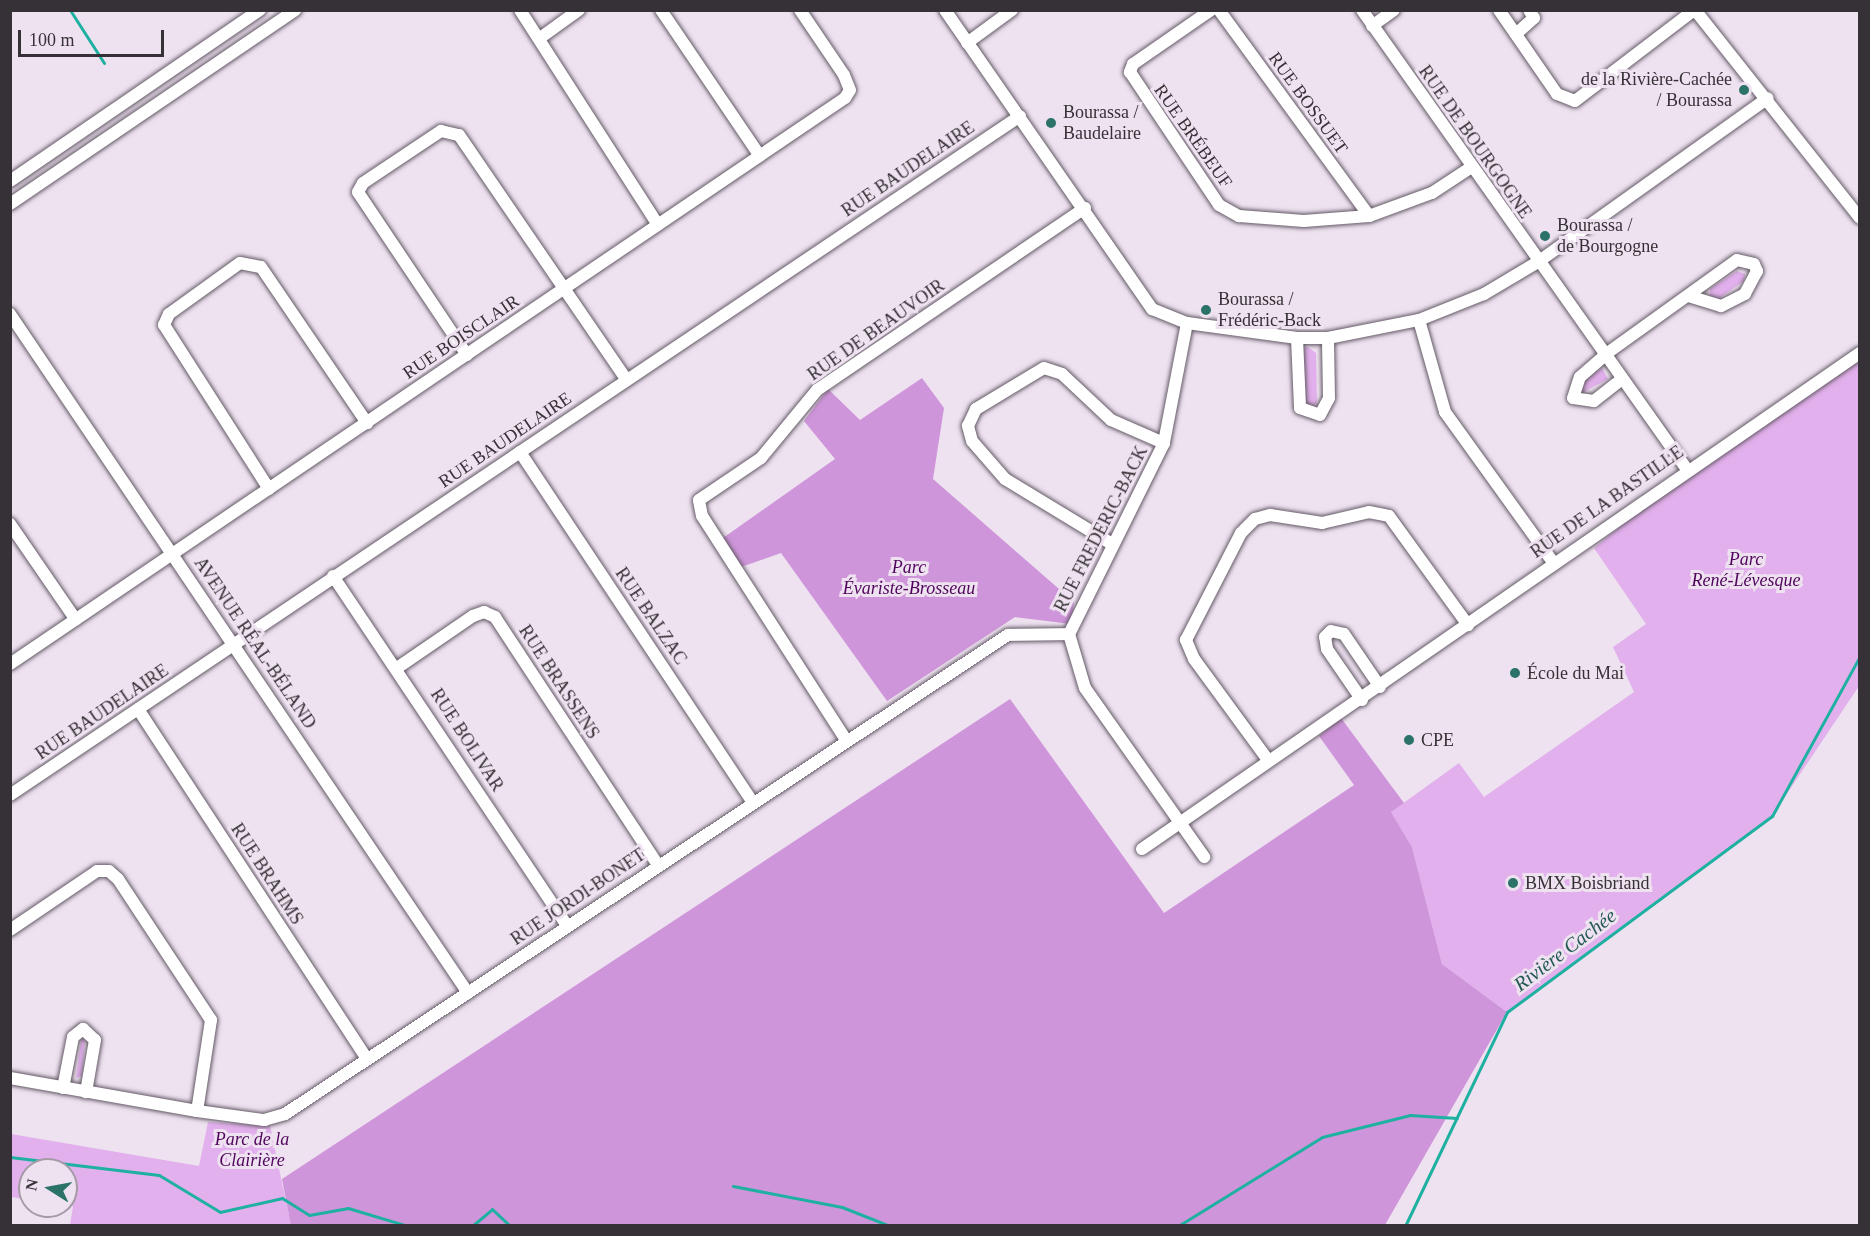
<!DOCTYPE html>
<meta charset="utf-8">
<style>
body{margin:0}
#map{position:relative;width:1870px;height:1236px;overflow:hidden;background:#eee2f0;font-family:"Times New Roman",serif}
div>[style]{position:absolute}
.green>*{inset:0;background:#e2b0ec}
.forest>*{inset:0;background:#cf95da}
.stream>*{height:3px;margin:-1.5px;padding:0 1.5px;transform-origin:1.5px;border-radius:1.5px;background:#1eb0a1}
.roads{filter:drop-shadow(0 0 2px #645a66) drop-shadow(0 0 2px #645a66)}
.minor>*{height:12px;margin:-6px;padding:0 6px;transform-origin:6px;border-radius:6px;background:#fff}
.dots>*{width:16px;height:16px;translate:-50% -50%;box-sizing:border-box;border:3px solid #eee2f0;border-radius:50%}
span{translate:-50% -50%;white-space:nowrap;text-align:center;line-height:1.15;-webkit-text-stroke:6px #eee2f0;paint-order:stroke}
.poi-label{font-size:18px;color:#363136}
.right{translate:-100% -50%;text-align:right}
.left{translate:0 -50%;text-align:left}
.street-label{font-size:18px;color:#363136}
.park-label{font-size:18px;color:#50055d;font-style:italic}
.water-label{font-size:20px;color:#215851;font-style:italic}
.frame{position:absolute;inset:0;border:12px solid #363136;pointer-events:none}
.north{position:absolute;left:18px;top:1158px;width:60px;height:60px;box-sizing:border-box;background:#eee2f0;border:2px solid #a49ba6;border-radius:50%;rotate:281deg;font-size:16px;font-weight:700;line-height:24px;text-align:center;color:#363136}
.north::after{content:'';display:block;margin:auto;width:21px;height:27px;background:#2b7269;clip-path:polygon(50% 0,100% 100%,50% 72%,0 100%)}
.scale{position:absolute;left:18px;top:30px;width:146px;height:27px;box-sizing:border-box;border:3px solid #363136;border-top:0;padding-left:8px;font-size:18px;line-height:21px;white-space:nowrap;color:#363136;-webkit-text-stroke:4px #eee2f0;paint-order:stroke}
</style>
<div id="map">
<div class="green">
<i style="clip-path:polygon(1737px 271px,1745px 274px,1744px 281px,1715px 301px,1710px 298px,1710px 289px)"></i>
<i style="clip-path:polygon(1308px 347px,1316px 353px,1317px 402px,1311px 409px,1305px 409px,1303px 348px)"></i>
<i style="clip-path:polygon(1859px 355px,1859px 686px,1772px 816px,1507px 1012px,1442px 964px,1412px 847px,1391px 812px,1459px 763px,1484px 797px,1634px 692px,1613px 647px,1646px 624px,1594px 548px,1687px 472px)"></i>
<i style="clip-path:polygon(1602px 368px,1608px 379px,1578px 395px,1577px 384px)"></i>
<i style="clip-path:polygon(85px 1039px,82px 1076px,76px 1078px,81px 1040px)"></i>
<i style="clip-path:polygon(208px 1122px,270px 1126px,291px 1225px,70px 1225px,73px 1206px,66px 1204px,66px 1170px,30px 1170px,30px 1200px,11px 1197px,11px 1134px,199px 1166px)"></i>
</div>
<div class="forest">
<i style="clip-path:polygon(922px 378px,944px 408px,933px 479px,1074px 602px,1071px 624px,1015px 617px,887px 701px,781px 553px,741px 567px,723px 538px,835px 459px,804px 421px,828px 389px,860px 420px)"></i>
<i style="clip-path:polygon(1010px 699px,1164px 913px,1354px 785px,1319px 736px,1341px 718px,1404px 803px,1391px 812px,1412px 847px,1442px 964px,1507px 1012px,1385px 1225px,291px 1226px,282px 1179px)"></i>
</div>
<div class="stream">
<i style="left:70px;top:10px;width:63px;rotate:57.3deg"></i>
<i style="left:10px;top:1157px;width:150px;rotate:6.9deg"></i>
<i style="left:159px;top:1175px;width:71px;rotate:31.2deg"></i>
<i style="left:220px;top:1212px;width:64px;rotate:-12.7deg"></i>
<i style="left:282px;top:1198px;width:32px;rotate:32deg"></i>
<i style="left:309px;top:1215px;width:40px;rotate:-10deg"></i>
<i style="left:348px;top:1208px;width:63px;rotate:16.7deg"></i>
<i style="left:733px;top:1186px;width:111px;rotate:10.9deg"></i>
<i style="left:842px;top:1207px;width:52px;rotate:21.6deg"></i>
<i style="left:472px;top:1226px;width:26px;rotate:-40deg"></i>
<i style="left:492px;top:1209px;width:25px;rotate:43deg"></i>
<i style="left:1178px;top:1226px;width:169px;rotate:-31.7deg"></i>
<i style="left:1322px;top:1137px;width:91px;rotate:-14deg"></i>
<i style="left:1410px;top:1115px;width:47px;rotate:3.7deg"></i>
<i style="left:1405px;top:1226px;width:237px;rotate:-64.5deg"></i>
<i style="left:1507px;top:1012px;width:330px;rotate:-36.5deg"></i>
<i style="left:1772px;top:816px;width:183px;rotate:-61.2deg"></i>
</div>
<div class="roads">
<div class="minor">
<i style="left:520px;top:10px;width:255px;rotate:57.3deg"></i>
<i style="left:661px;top:10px;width:176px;rotate:55.9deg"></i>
<i style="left:945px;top:10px;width:364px;rotate:55.3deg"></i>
<i style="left:1152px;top:309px;width:38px;rotate:22deg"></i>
<i style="left:1187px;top:323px;width:111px;rotate:7.8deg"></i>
<i style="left:1297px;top:338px;width:31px"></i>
<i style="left:1328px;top:338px;width:93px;rotate:-11.2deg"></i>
<i style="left:1419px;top:320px;width:70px;rotate:-21.8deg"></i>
<i style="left:1484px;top:294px;width:63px;rotate:-30.7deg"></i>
<i style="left:1538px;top:262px;width:282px;rotate:-35.5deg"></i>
<i style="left:1211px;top:10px;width:95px;rotate:145.3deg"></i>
<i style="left:1133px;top:64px;width:9px;rotate:111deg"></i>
<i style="left:1130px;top:72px;width:160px;rotate:56.2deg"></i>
<i style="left:1219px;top:205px;width:23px;rotate:29deg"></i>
<i style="left:1239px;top:216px;width:65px;rotate:4.4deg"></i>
<i style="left:1304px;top:221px;width:65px;rotate:-4.4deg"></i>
<i style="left:1369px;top:216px;width:67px;rotate:-20.1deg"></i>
<i style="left:1432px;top:193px;width:45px;rotate:-33.3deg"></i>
<i style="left:1219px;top:10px;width:255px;rotate:53.9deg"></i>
<i style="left:1362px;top:10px;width:561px;rotate:54.72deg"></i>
<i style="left:1499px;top:10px;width:102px;rotate:55.4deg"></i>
<i style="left:1557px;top:94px;width:19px;rotate:21deg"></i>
<i style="left:1575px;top:101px;width:150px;rotate:-37.4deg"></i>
<i style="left:1695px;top:10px;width:265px;rotate:51.6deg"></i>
<i style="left:1372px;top:26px;width:27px;rotate:-36deg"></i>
<i style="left:1516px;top:34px;width:24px;rotate:-42deg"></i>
<i style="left:1534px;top:18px;width:9px;rotate:-122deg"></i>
<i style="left:540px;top:38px;width:48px;rotate:-35.7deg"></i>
<i style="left:967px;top:43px;width:56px;rotate:-36.3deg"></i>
<i style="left:10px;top:181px;width:303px;rotate:-34.4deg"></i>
<i style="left:10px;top:204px;width:345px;rotate:-34.2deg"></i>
<i style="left:10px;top:314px;width:819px;rotate:56deg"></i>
<i style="left:1419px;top:320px;width:96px;rotate:74.2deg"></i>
<i style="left:1445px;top:412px;width:183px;rotate:54.3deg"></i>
<i style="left:1187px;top:323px;width:122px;rotate:100.9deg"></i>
<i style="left:1164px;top:443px;width:213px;rotate:116.4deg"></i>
<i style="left:1069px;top:634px;width:56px;rotate:73.5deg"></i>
<i style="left:1085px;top:688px;width:207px;rotate:54.8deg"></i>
<i style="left:1297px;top:338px;width:70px;rotate:87.5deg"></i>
<i style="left:1300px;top:408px;width:21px;rotate:19deg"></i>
<i style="left:1320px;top:415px;width:19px;rotate:-62deg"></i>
<i style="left:1329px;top:398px;width:60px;rotate:-91deg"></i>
<i style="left:467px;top:355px;width:196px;rotate:-123.8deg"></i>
<i style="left:358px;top:192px;width:10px;rotate:-61deg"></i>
<i style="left:363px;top:183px;width:94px;rotate:-33.7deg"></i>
<i style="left:441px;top:131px;width:18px;rotate:13deg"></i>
<i style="left:459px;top:135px;width:297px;rotate:55.6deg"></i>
<i style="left:1622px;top:379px;width:36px;rotate:142deg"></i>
<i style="left:1594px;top:401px;width:21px;rotate:-172deg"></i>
<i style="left:1573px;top:398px;width:22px;rotate:-72deg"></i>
<i style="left:1580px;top:377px;width:35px;rotate:-41deg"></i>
<i style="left:1606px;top:354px;width:161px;rotate:-35.7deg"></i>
<i style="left:1737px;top:260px;width:17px;rotate:13deg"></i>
<i style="left:1754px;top:264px;width:8px;rotate:67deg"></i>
<i style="left:1757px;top:271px;width:26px;rotate:118deg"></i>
<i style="left:1745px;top:294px;width:27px;rotate:153deg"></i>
<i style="left:1721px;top:306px;width:34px;rotate:-163deg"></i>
<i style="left:520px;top:452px;width:419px;rotate:56.4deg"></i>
<i style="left:269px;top:489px;width:195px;rotate:-122.6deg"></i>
<i style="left:164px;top:325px;width:12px;rotate:-66deg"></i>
<i style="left:169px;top:314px;width:87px;rotate:-35.7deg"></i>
<i style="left:240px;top:263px;width:21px;rotate:11deg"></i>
<i style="left:261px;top:267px;width:189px;rotate:55.8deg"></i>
<i style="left:10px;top:524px;width:116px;rotate:55.5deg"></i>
<i style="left:1112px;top:544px;width:125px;rotate:-148.7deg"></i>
<i style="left:1005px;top:479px;width:50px;rotate:-131deg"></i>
<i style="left:972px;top:441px;width:16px;rotate:-105deg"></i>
<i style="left:968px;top:426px;width:19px;rotate:-65deg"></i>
<i style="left:976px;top:409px;width:79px;rotate:-31.1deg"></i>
<i style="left:1044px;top:368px;width:19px;rotate:18deg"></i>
<i style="left:1062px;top:374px;width:67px;rotate:43.2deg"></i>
<i style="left:1111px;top:420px;width:58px;rotate:23.5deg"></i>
<i style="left:333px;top:576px;width:421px;rotate:56.2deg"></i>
<i style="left:10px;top:664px;width:1009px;rotate:-34.13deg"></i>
<i style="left:845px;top:98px;width:9px;rotate:-58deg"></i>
<i style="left:850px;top:90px;width:16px;rotate:-112deg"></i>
<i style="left:844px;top:75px;width:78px;rotate:-124.1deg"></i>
<i style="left:397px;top:668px;width:92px;rotate:-34.4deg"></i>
<i style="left:473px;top:616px;width:12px;rotate:-20deg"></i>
<i style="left:484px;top:612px;width:12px;rotate:24deg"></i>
<i style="left:495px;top:617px;width:295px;rotate:56.7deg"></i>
<i style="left:1362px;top:700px;width:62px;rotate:-124.5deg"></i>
<i style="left:1327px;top:649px;width:12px;rotate:-99deg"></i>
<i style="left:1325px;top:637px;width:8px;rotate:-45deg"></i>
<i style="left:1331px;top:631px;width:13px;rotate:13deg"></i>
<i style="left:1344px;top:634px;width:64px;rotate:55.8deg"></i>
<i style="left:138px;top:709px;width:418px;rotate:56.8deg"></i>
<i style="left:846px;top:740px;width:266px;rotate:-122.7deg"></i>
<i style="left:702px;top:516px;width:16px;rotate:-101deg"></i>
<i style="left:699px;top:500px;width:75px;rotate:-34.1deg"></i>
<i style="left:761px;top:458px;width:88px;rotate:-50.5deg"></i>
<i style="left:817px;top:390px;width:324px;rotate:-34.2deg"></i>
<i style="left:1268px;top:760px;width:125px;rotate:-126.2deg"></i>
<i style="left:1194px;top:659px;width:21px;rotate:-113deg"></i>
<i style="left:1186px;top:640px;width:120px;rotate:-62.8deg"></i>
<i style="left:1241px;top:533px;width:20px;rotate:-45deg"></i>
<i style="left:1255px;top:519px;width:16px;rotate:-15deg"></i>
<i style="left:1270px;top:515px;width:53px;rotate:8.7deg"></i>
<i style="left:1322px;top:523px;width:48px;rotate:-13.2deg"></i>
<i style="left:1369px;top:512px;width:20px;rotate:11deg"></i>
<i style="left:1389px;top:516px;width:135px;rotate:54.1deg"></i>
<i style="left:10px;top:795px;width:1217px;rotate:-33.91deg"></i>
<i style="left:1142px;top:849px;width:873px;rotate:-34.64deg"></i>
<i style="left:10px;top:930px;width:105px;rotate:-34.1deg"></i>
<i style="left:97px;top:871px;width:12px"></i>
<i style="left:109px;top:871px;width:12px;rotate:42deg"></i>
<i style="left:118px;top:879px;width:169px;rotate:56.6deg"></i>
<i style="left:211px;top:1020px;width:92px;rotate:98.7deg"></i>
<i style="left:10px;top:1078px;width:190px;rotate:10deg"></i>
<i style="left:197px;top:1111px;width:68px;rotate:7.7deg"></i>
<i style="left:264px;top:1120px;width:22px;rotate:-16deg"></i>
<i style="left:285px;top:1114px;width:867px;rotate:-33.53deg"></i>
<i style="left:1008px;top:635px;width:61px;rotate:-0.9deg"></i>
<i style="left:63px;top:1088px;width:52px;rotate:-78.9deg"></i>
<i style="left:73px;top:1037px;width:13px;rotate:-39deg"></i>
<i style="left:83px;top:1029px;width:16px;rotate:43deg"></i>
<i style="left:95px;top:1040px;width:53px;rotate:99.8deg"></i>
</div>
</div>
<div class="dots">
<i style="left:1744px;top:90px;background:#2b7269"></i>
<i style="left:1051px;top:123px;background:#2b7269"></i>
<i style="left:1545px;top:236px;background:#2b7269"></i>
<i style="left:1206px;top:310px;background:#2b7269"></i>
<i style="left:1515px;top:673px;background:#2b7269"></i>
<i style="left:1409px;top:740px;background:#2b7269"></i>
<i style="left:1513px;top:883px;background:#2b7269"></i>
</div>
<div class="poi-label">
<span class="right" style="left:1732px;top:90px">de la Rivière-Cachée<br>/ Bourassa</span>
<span class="left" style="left:1063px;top:123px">Bourassa /<br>Baudelaire</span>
<span class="left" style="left:1557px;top:236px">Bourassa /<br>de Bourgogne</span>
<span class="left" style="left:1218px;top:310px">Bourassa /<br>Frédéric-Back</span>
<span class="left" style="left:1527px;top:673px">École du Mai</span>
<span class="left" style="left:1421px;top:740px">CPE</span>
<span class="left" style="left:1525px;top:883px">BMX Boisbriand</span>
</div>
<div class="street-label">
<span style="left:1308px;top:103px;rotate:54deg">RUE BOSSUET</span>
<span style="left:1193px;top:136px;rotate:55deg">RUE BRÉBEUF</span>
<span style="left:1475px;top:142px;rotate:55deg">RUE DE BOURGOGNE</span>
<span style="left:908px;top:169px;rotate:-34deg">RUE BAUDELAIRE</span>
<span style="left:876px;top:330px;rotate:-35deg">RUE DE BEAUVOIR</span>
<span style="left:461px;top:337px;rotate:-34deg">RUE BOISCLAIR</span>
<span style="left:505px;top:440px;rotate:-34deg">RUE BAUDELAIRE</span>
<span style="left:1607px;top:502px;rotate:-35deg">RUE DE LA BASTILLE</span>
<span style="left:1101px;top:529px;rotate:-63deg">RUE FREDERIC-BACK</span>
<span style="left:651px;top:616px;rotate:56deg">RUE BALZAC</span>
<span style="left:255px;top:643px;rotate:56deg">AVENUE RÉAL-BÉLAND</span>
<span style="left:559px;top:682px;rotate:57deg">RUE BRASSENS</span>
<span style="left:102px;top:712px;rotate:-34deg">RUE BAUDELAIRE</span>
<span style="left:467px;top:740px;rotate:57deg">RUE BOLIVAR</span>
<span style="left:267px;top:874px;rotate:57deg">RUE BRAHMS</span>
<span style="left:578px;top:897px;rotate:-34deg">RUE JORDI-BONET</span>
</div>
<div class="park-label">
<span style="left:1746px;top:570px">Parc<br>René-Lévesque</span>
<span style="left:909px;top:578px">Parc<br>Évariste-Brosseau</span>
<span style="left:252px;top:1150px">Parc de la<br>Clairière</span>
</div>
<div class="water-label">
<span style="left:1565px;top:950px;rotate:-37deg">Rivière Cachée</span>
</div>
<div class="frame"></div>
<div class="north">N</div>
<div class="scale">100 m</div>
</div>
